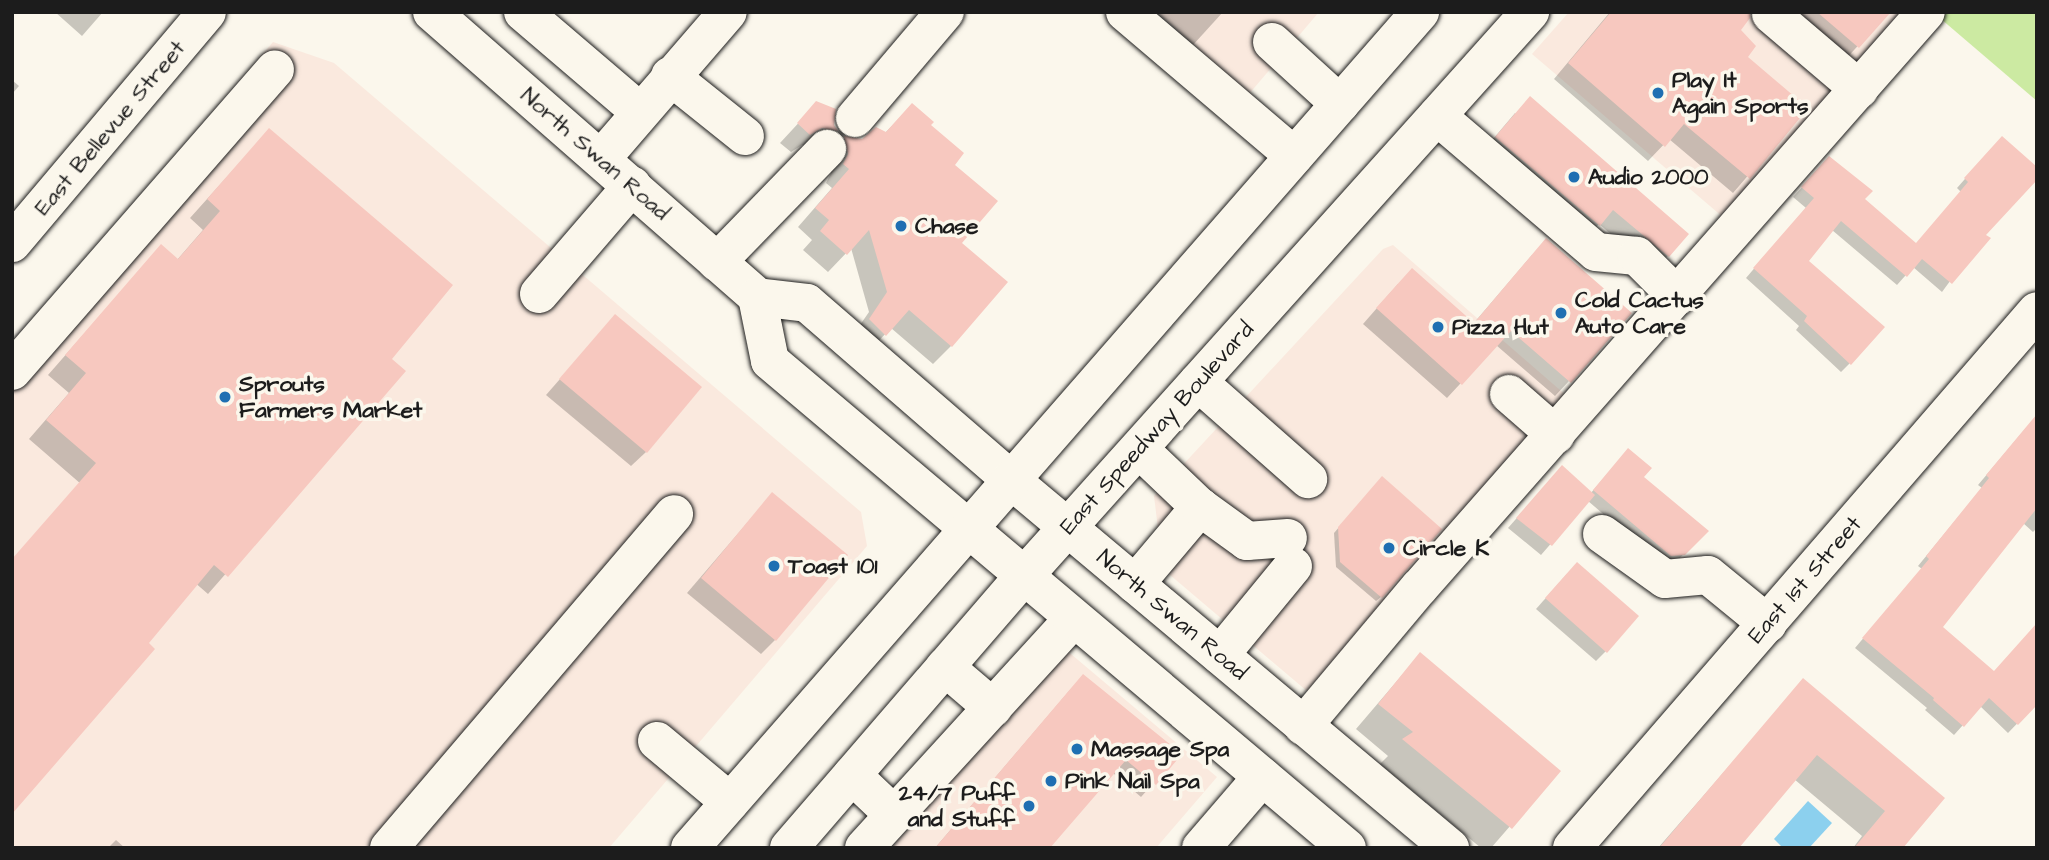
<!DOCTYPE html>
<style>
body{margin:0}
#map{position:relative;width:2049px;height:860px;overflow:hidden;background:#fbf7ec;font-family:"Architects Daughter",sans-serif}
div>[style]{position:absolute}
.built>*{inset:0;background:#fae9de}
.green>*{inset:0;background:#cceaa2}
.water>*{inset:0;background:#8cd0ee}
.shadow>*{inset:0;background:#0003}
.building>*{inset:0;background:#f7c8bf}
.roads{filter:drop-shadow(0 0 2px #1c1c1c) drop-shadow(0 0 2px #1c1c1c)}
.minor>*{height:38px;margin:-19px;padding:0 19px;transform-origin:19px;border-radius:19px;background:#fbf7ec}
.major>*{height:38px;margin:-19px;padding:0 19px;transform-origin:19px;border-radius:19px;background:#fbf7ec}
.dots>*{width:19px;height:19px;translate:-50% -50%;box-sizing:border-box;border:4px solid #fbf7ec;border-radius:50%}
span{translate:-50% -50%;white-space:nowrap;text-align:center;line-height:1.15;-webkit-text-stroke:7px #fbf7ec;paint-order:stroke}
.poi-label{font-size:23px;color:#1c1c1c;font-weight:700}
.left{translate:0 -50%;text-align:left}
.right{translate:-100% -50%;text-align:right}
.street-label{font-size:23px;color:#1c1c1c}
.frame{position:absolute;inset:0;border:14px solid #1c1c1c;pointer-events:none}
</style>
<div id="map">
<div class="built">
<i style="clip-path:polygon(1157px 12px,1319px 12px,1249px 94px)"></i>
<i style="clip-path:polygon(1569px 12px,1911px 12px,1731px 224px,1532px 54px)"></i>
<i style="clip-path:polygon(273px 42px,334px 63px,861px 512px,867px 546px,609px 848px,12px 848px,12px 344px)"></i>
<i style="clip-path:polygon(1393px 245px,1575px 403px,1314px 697px,1163px 569px,1154px 496px,1383px 249px)"></i>
<i style="clip-path:polygon(1065px 649px,1217px 777px,1156px 848px,891px 848px)"></i>
</div>
<div class="green">
<i style="clip-path:polygon(1947px 12px,2037px 12px,2037px 101px,1941px 19px)"></i>
</div>
<div class="water">
<i style="clip-path:polygon(1808px 801px,1832px 823px,1809px 848px,1783px 848px,1774px 839px)"></i>
</div>
<div class="shadow">
<i style="clip-path:polygon(55px 12px,103px 12px,82px 36px)"></i>
<i style="clip-path:polygon(1133px 12px,1223px 12px,1183px 56px)"></i>
<i style="clip-path:polygon(1610px 12px,1750px 12px,1738px 30px,1746px 57px,1806px 108px,1733px 193px,1669px 139px,1648px 161px,1554px 79px)"></i>
<i style="clip-path:polygon(1784px 12px,1889px 12px,1843px 62px)"></i>
<i style="clip-path:polygon(12px 80px,19px 86px,12px 94px)"></i>
<i style="clip-path:polygon(817px 103px,836px 131px,818px 149px,802px 145px,791px 152px,780px 143px)"></i>
<i style="clip-path:polygon(912px 105px,929px 126px,952px 165px,960px 243px,951px 346px,933px 364px,891px 328px,867px 353px,851px 338px,869px 312px,851px 248px,828px 272px,803px 250px,812px 240px,798px 227px,832px 188px,826px 183px,831px 173px,827px 156px,845px 138px,862px 141px,885px 133px)"></i>
<i style="clip-path:polygon(1515px 113px,1668px 256px,1653px 270px,1599px 224px,1584px 239px,1482px 152px)"></i>
<i style="clip-path:polygon(269px 130px,389px 359px,403px 371px,208px 594px,29px 439px,69px 393px,48px 375px,161px 246px,177px 260px,203px 230px,190px 218px)"></i>
<i style="clip-path:polygon(1993px 147px,1984px 235px,1942px 292px,1913px 267px,1897px 285px,1832px 230px,1807px 261px,1850px 363px,1841px 372px,1796px 330px,1799px 326px,1746px 278px,1806px 208px,1793px 197px,1820px 168px,1916px 245px,1961px 192px,1957px 188px)"></i>
<i style="clip-path:polygon(1532px 255px,1569px 381px,1555px 396px,1496px 345px,1447px 398px,1363px 324px,1398px 284px,1473px 324px)"></i>
<i style="clip-path:polygon(615px 316px,646px 452px,631px 466px,546px 395px)"></i>
<i style="clip-path:polygon(2037px 420px,2037px 528px,2033px 532px,2023px 523px,1941px 627px,2034px 706px,2008px 733px,1980px 706px,1954px 735px,1925px 710px,1927px 708px,1855px 648px,1922px 569px,1918px 566px,1982px 488px,1978px 485px,2026px 428px)"></i>
<i style="clip-path:polygon(1620px 459px,1706px 531px,1675px 563px,1662px 564px,1588px 501px,1541px 555px,1508px 528px,1553px 477px,1590px 494px)"></i>
<i style="clip-path:polygon(1377px 483px,1381px 597px,1376px 601px,1336px 567px,1334px 533px)"></i>
<i style="clip-path:polygon(772px 494px,775px 640px,761px 654px,687px 593px)"></i>
<i style="clip-path:polygon(1567px 574px,1606px 651px,1596px 661px,1536px 609px)"></i>
<i style="clip-path:polygon(1420px 654px,1558px 771px,1491px 848px,1481px 848px,1380px 764px,1388px 756px,1356px 729px)"></i>
<i style="clip-path:polygon(1803px 681px,1943px 799px,1901px 848px,1853px 848px,1862px 836px,1794px 779px,1736px 848px,1658px 848px)"></i>
<i style="clip-path:polygon(1070px 690px,1180px 754px,1141px 797px,1113px 773px,1048px 848px,935px 848px)"></i>
<i style="clip-path:polygon(116px 840px,125px 848px,108px 848px)"></i>
</div>
<div class="building">
<i style="clip-path:polygon(1611px 12px,1750px 12px,1750px 18px,1741px 30px,1756px 46px,1748px 57px,1808px 108px,1750px 179px,1684px 124px,1665px 147px,1568px 63px)"></i>
<i style="clip-path:polygon(1817px 12px,1891px 12px,1859px 48px)"></i>
<i style="clip-path:polygon(1530px 96px,1689px 234px,1669px 257px,1613px 210px,1600px 226px,1495px 137px)"></i>
<i style="clip-path:polygon(816px 101px,836px 109px,834px 125px,838px 131px,822px 128px,810px 135px,797px 123px)"></i>
<i style="clip-path:polygon(912px 103px,934px 122px,931px 125px,964px 153px,955px 165px,998px 201px,962px 243px,1008px 282px,952px 347px,909px 310px,886px 336px,869px 319px,887px 292px,869px 230px,847px 255px,820px 231px,829px 220px,815px 208px,849px 169px,843px 164px,848px 154px,844px 136px,862px 139px,876px 127px,886px 132px)"></i>
<i style="clip-path:polygon(269px 128px,453px 285px,392px 359px,406px 371px,228px 577px,214px 565px,149px 643px,155px 649px,12px 814px,12px 559px,96px 463px,46px 420px,86px 373px,65px 355px,161px 244px,178px 259px,220px 211px,207px 199px)"></i>
<i style="clip-path:polygon(2002px 136px,2037px 167px,2037px 180px,1986px 235px,1991px 238px,1952px 284px,1922px 259px,1907px 277px,1841px 221px,1809px 261px,1885px 327px,1851px 365px,1804px 321px,1807px 316px,1753px 268px,1814px 198px,1801px 187px,1829px 156px,1873px 191px,1865px 199px,1916px 243px,1968px 182px,1964px 178px)"></i>
<i style="clip-path:polygon(1546px 238px,1632px 313px,1571px 383px,1511px 331px,1462px 385px,1376px 308px,1412px 268px,1474px 323px)"></i>
<i style="clip-path:polygon(615px 314px,702px 387px,647px 453px,559px 379px)"></i>
<i style="clip-path:polygon(2037px 414px,2037px 508px,1943px 627px,1994px 671px,2037px 623px,2037px 705px,2018px 725px,1989px 698px,1964px 727px,1933px 700px,1934px 698px,1862px 638px,1929px 559px,1926px 556px,1989px 478px,1986px 475px)"></i>
<i style="clip-path:polygon(1628px 448px,1652px 468px,1644px 477px,1709px 531px,1685px 555px,1671px 556px,1593px 490px)"></i>
<i style="clip-path:polygon(1562px 465px,1595px 495px,1552px 546px,1516px 518px)"></i>
<i style="clip-path:polygon(1382px 476px,1442px 529px,1382px 598px,1340px 562px,1338px 527px)"></i>
<i style="clip-path:polygon(772px 492px,848px 555px,776px 641px,701px 578px)"></i>
<i style="clip-path:polygon(1577px 562px,1639px 616px,1607px 653px,1545px 598px)"></i>
<i style="clip-path:polygon(1420px 652px,1561px 771px,1512px 829px,1402px 739px,1413px 732px,1378px 704px)"></i>
<i style="clip-path:polygon(1083px 674px,1182px 754px,1156px 785px,1126px 760px,1050px 848px,935px 848px)"></i>
<i style="clip-path:polygon(1803px 678px,1945px 798px,1903px 848px,1854px 848px,1885px 811px,1817px 755px,1739px 848px,1659px 848px)"></i>
</div>
<div class="roads">
<div class="minor">
<i style="left:523px;top:12px;width:154px;rotate:40.5deg"></i>
<i style="left:1125px;top:12px;width:222px;rotate:40.4deg"></i>
<i style="left:1771px;top:14px;width:116px;rotate:40.4deg"></i>
<i style="left:1272px;top:42px;width:92px;rotate:42.4deg"></i>
<i style="left:670px;top:76px;width:96px;rotate:38.7deg"></i>
<i style="left:1437px;top:116px;width:209px;rotate:40.5deg"></i>
<i style="left:1596px;top:252px;width:41px;rotate:5.6deg"></i>
<i style="left:1637px;top:256px;width:57px;rotate:45deg"></i>
<i style="left:855px;top:118px;width:139px;rotate:-49.7deg"></i>
<i style="left:601px;top:159px;width:194px;rotate:-49.2deg"></i>
<i style="left:12px;top:243px;width:302px;rotate:-49.8deg"></i>
<i style="left:717px;top:262px;width:158px;rotate:-45.8deg"></i>
<i style="left:539px;top:294px;width:143px;rotate:-49.3deg"></i>
<i style="left:12px;top:371px;width:400px;rotate:-48.9deg"></i>
<i style="left:1198px;top:382px;width:147px;rotate:41.4deg"></i>
<i style="left:1509px;top:394px;width:62px;rotate:41.1deg"></i>
<i style="left:1139px;top:449px;width:84px;rotate:43.6deg"></i>
<i style="left:1602px;top:534px;width:77px;rotate:35.5deg"></i>
<i style="left:1665px;top:579px;width:43px;rotate:-5.3deg"></i>
<i style="left:1708px;top:575px;width:77px;rotate:39.2deg"></i>
<i style="left:1135px;top:584px;width:101px;rotate:-49.8deg"></i>
<i style="left:1200px;top:507px;width:58px;rotate:35.9deg"></i>
<i style="left:1247px;top:541px;width:41px;rotate:-4.2deg"></i>
<i style="left:1220px;top:655px;width:115px;rotate:-50.6deg"></i>
<i style="left:945px;top:667px;width:63px;rotate:40.5deg"></i>
<i style="left:1303px;top:726px;width:180px;rotate:-50deg"></i>
<i style="left:1419px;top:588px;width:767px;rotate:-48.65deg"></i>
<i style="left:657px;top:741px;width:95px;rotate:39.9deg"></i>
<i style="left:852px;top:775px;width:58px;rotate:43.6deg"></i>
<i style="left:389px;top:848px;width:439px;rotate:-49.5deg"></i>
<i style="left:864px;top:848px;width:311px;rotate:-47.6deg"></i>
<i style="left:1201px;top:848px;width:94px;rotate:-49.3deg"></i>
<i style="left:1572px;top:848px;width:710px;rotate:-49.11deg"></i>
</div>
<div class="major">
<i style="left:432px;top:12px;width:432px;rotate:41.2deg"></i>
<i style="left:757px;top:297px;width:50px;rotate:6.8deg"></i>
<i style="left:807px;top:303px;width:270px;rotate:40.9deg"></i>
<i style="left:1011px;top:480px;width:573px;rotate:39.97deg"></i>
<i style="left:757px;top:297px;width:65px;rotate:78.5deg"></i>
<i style="left:770px;top:361px;width:755px;rotate:40.17deg"></i>
<i style="left:690px;top:848px;width:1110px;rotate:-48.87deg"></i>
<i style="left:789px;top:848px;width:359px;rotate:-49.2deg"></i>
<i style="left:1024px;top:576px;width:758px;rotate:-48.1deg"></i>
</div>
</div>
<div class="dots">
<i style="left:1658px;top:93px;background:#1f6fb2"></i>
<i style="left:1574px;top:177px;background:#1f6fb2"></i>
<i style="left:901px;top:226px;background:#1f6fb2"></i>
<i style="left:1561px;top:313px;background:#1f6fb2"></i>
<i style="left:1438px;top:327px;background:#1f6fb2"></i>
<i style="left:225px;top:397px;background:#1f6fb2"></i>
<i style="left:1389px;top:548px;background:#1f6fb2"></i>
<i style="left:774px;top:566px;background:#1f6fb2"></i>
<i style="left:1077px;top:749px;background:#1f6fb2"></i>
<i style="left:1051px;top:781px;background:#1f6fb2"></i>
<i style="left:1029px;top:806px;background:#1f6fb2"></i>
</div>
<div class="poi-label">
<span class="left" style="left:1672px;top:93px">Play It<br>Again Sports</span>
<span class="left" style="left:1588px;top:177px">Audio 2000</span>
<span class="left" style="left:915px;top:226px">Chase</span>
<span class="left" style="left:1575px;top:313px">Cold Cactus<br>Auto Care</span>
<span class="left" style="left:1452px;top:327px">Pizza Hut</span>
<span class="left" style="left:239px;top:397px">Sprouts<br>Farmers Market</span>
<span class="left" style="left:1403px;top:548px">Circle K</span>
<span class="left" style="left:788px;top:566px">Toast 101</span>
<span class="left" style="left:1091px;top:749px">Massage Spa</span>
<span class="left" style="left:1065px;top:781px">Pink Nail Spa</span>
<span class="right" style="left:1015px;top:806px">24/7 Puff<br>and Stuff</span>
</div>
<div class="street-label">
<span style="left:110px;top:128px;rotate:-50deg">East Bellevue Street</span>
<span style="left:595px;top:154px;rotate:41deg">North Swan Road</span>
<span style="left:1157px;top:428px;rotate:-48deg">East Speedway Boulevard</span>
<span style="left:1805px;top:580px;rotate:-49deg">East 1st Street</span>
<span style="left:1172px;top:615px;rotate:40deg">North Swan Road</span>
</div>
<div class="frame"></div>
</div>
